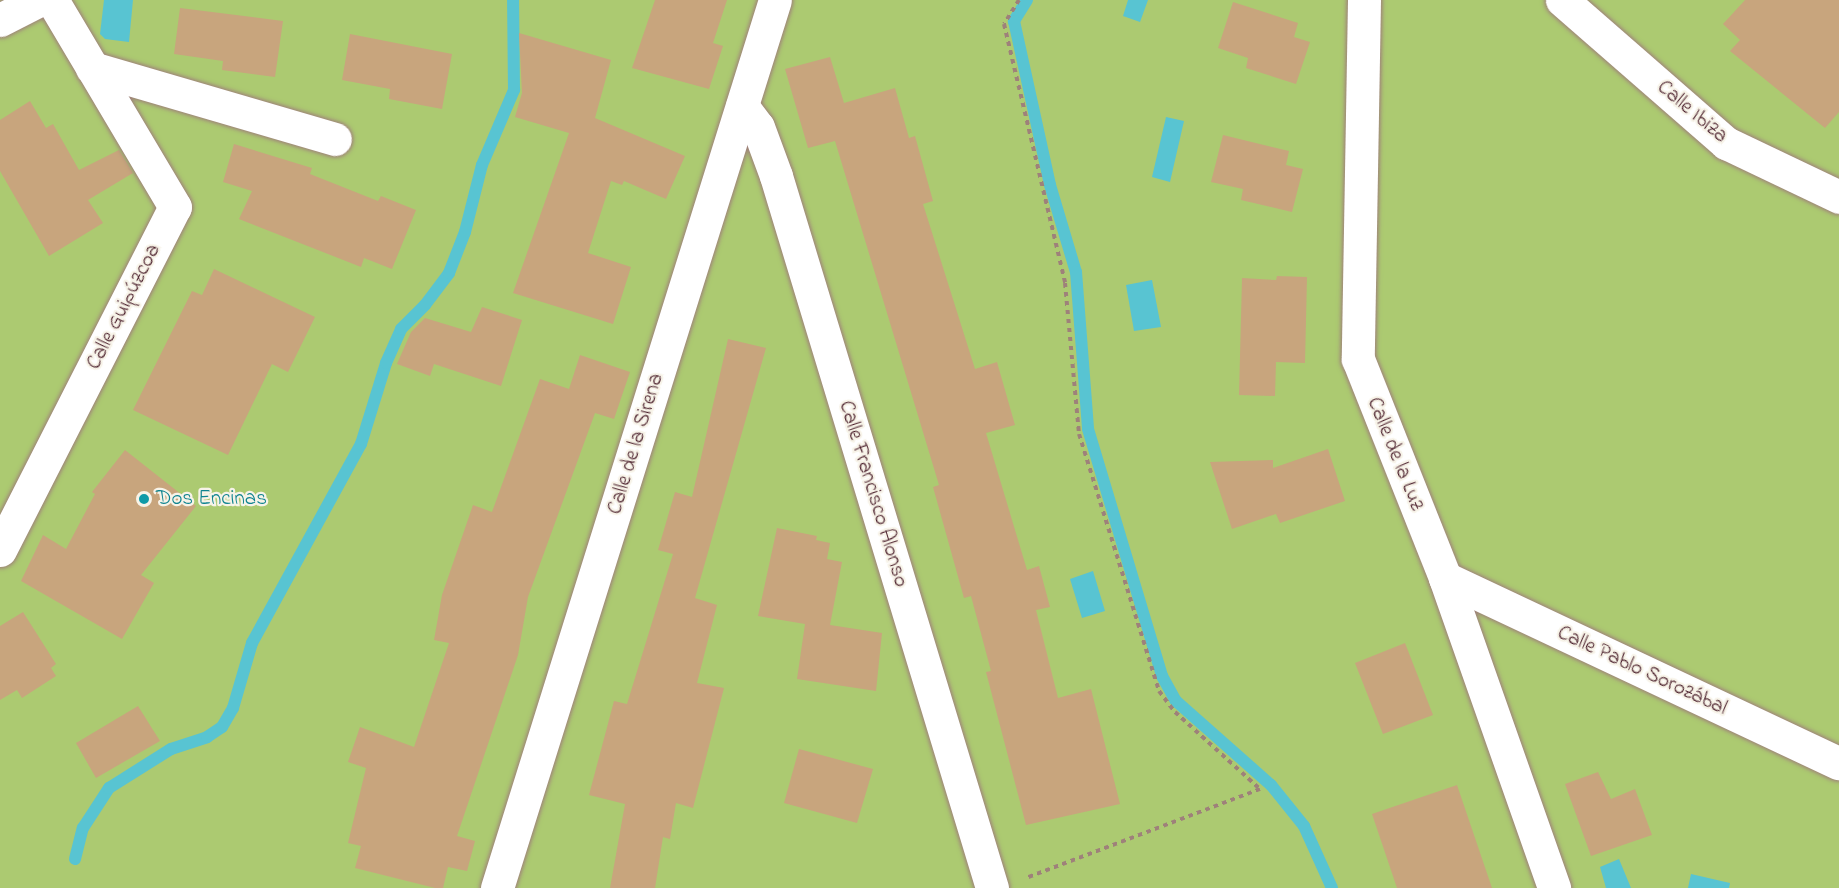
<!DOCTYPE html>
<meta charset="utf-8">
<style>
body{margin:0}
#map{position:relative;width:1839px;height:888px;overflow:hidden;background:#f2e3c9;font-family:"Indie Flower",sans-serif}
div>[style]{position:absolute}
.green>*{inset:0;background:#acca71}
.water>*{inset:0;background:#58c4d2}
.stream>*{height:12px;margin:-6px;padding:0 6px;transform-origin:6px;border-radius:6px;background:#58c4d2}
.building>*{inset:0;background:#c8a57d}
.path>*{height:4px;margin-top:-2px;transform-origin:0;background:repeating-linear-gradient(90deg,#9e817a 0 4.5px,transparent 0 9px)}
.roads{filter:drop-shadow(0 0 2px #9e817a) drop-shadow(0 0 2px #9e817a)}
.street>*{height:33px;margin:-16.5px;padding:0 16.5px;transform-origin:16.5px;border-radius:16.5px;background:#fff}
.dots>*{width:16px;height:16px;translate:-50% -50%;box-sizing:border-box;border:3px solid #f7f3e8;border-radius:50%}
span{translate:-50% -50%;white-space:nowrap;text-align:center;line-height:1.15;-webkit-text-stroke:4.5px #f7f3e8;paint-order:stroke}
.street-label{font-size:21px;color:#4a1f2b}
.culture-label{font-size:21px;color:#0d838f}
.left{translate:0 -50%;text-align:left}
</style>
<div id="map">
<div class="green">
<i style="clip-path:polygon(0 0,1839px 0,1839px 888px,0 888px)"></i>
</div>
<div class="water">
<i style="clip-path:polygon(104px 0,133px 0,129px 42px,105px 39px,100px 34px)"></i>
<i style="clip-path:polygon(1128px 0,1148px 0,1140px 22px,1123px 16px)"></i>
<i style="clip-path:polygon(1166px 117px,1184px 121px,1170px 182px,1152px 177px)"></i>
<i style="clip-path:polygon(1152px 280px,1161px 327px,1134px 331px,1126px 285px)"></i>
<i style="clip-path:polygon(1093px 571px,1105px 611px,1082px 618px,1070px 579px)"></i>
<i style="clip-path:polygon(1619px 859px,1631px 888px,1606px 888px,1600px 867px)"></i>
<i style="clip-path:polygon(1691px 874px,1730px 883px,1729px 888px,1688px 888px)"></i>
</div>
<div class="stream">
<i style="left:1027px;top:0;width:25px;rotate:122deg"></i>
<i style="left:1014px;top:21px;width:168px;rotate:77.6deg"></i>
<i style="left:1050px;top:185px;width:91px;rotate:73.4deg"></i>
<i style="left:1076px;top:272px;width:157px;rotate:85.6deg"></i>
<i style="left:1088px;top:429px;width:258px;rotate:73.3deg"></i>
<i style="left:1162px;top:676px;width:29px;rotate:61deg"></i>
<i style="left:1176px;top:701px;width:127px;rotate:41.5deg"></i>
<i style="left:1271px;top:785px;width:53px;rotate:51.2deg"></i>
<i style="left:1304px;top:826px;width:68px;rotate:65.7deg"></i>
<i style="left:75px;top:859px;width:32px;rotate:-76deg"></i>
<i style="left:83px;top:828px;width:48px;rotate:-57deg"></i>
<i style="left:109px;top:788px;width:73px;rotate:-32.2deg"></i>
<i style="left:171px;top:749px;width:38px;rotate:-18deg"></i>
<i style="left:207px;top:737px;width:18px;rotate:-34deg"></i>
<i style="left:222px;top:727px;width:22px;rotate:-60deg"></i>
<i style="left:233px;top:708px;width:68px;rotate:-73.7deg"></i>
<i style="left:252px;top:643px;width:227px;rotate:-61.3deg"></i>
<i style="left:361px;top:444px;width:85px;rotate:-72.8deg"></i>
<i style="left:386px;top:363px;width:37px;rotate:-66deg"></i>
<i style="left:401px;top:329px;width:34px;rotate:-45deg"></i>
<i style="left:425px;top:305px;width:40px;rotate:-53deg"></i>
<i style="left:449px;top:273px;width:44px;rotate:-68.7deg"></i>
<i style="left:465px;top:232px;width:69px;rotate:-75.8deg"></i>
<i style="left:482px;top:165px;width:82px;rotate:-66.9deg"></i>
<i style="left:514px;top:90px;width:90px;rotate:-90.6deg"></i>
</div>
<div class="building">
<i style="clip-path:polygon(655px 0,727px 0,713px 43px,723px 46px,709px 89px,632px 68px)"></i>
<i style="clip-path:polygon(1745px 0,1839px 0,1839px 112px,1825px 128px,1730px 51px,1740px 40px,1723px 24px)"></i>
<i style="clip-path:polygon(1233px 2px,1298px 23px,1294px 37px,1310px 42px,1296px 84px,1246px 68px,1248px 58px,1218px 48px)"></i>
<i style="clip-path:polygon(180px 8px,283px 21px,275px 77px,222px 70px,223px 61px,174px 54px)"></i>
<i style="clip-path:polygon(519px 33px,611px 60px,595px 118px,685px 156px,666px 199px,624px 181px,622px 185px,611px 181px,588px 253px,631px 267px,613px 324px,513px 293px,569px 133px,515px 117px,522px 93px)"></i>
<i style="clip-path:polygon(350px 34px,452px 54px,442px 109px,389px 99px,390px 89px,342px 80px)"></i>
<i style="clip-path:polygon(830px 57px,844px 103px,895px 88px,909px 138px,915px 136px,933px 201px,923px 204px,975px 369px,997px 362px,1015px 425px,986px 433px,1027px 570px,1039px 566px,1050px 607px,1036px 610px,1058px 698px,1091px 689px,1120px 804px,1026px 825px,986px 672px,991px 671px,971px 596px,964px 598px,933px 487px,939px 485px,835px 141px,808px 148px,785px 69px)"></i>
<i style="clip-path:polygon(30px 101px,46px 128px,53px 124px,79px 170px,119px 150px,133px 173px,88px 200px,103px 223px,49px 256px,0 171px,0 120px)"></i>
<i style="clip-path:polygon(1223px 135px,1289px 151px,1286px 165px,1303px 169px,1292px 212px,1241px 200px,1243px 189px,1211px 182px)"></i>
<i style="clip-path:polygon(234px 144px,312px 168px,310px 174px,378px 201px,381px 196px,416px 210px,392px 269px,364px 258px,361px 267px,239px 219px,252px 191px,223px 182px)"></i>
<i style="clip-path:polygon(214px 269px,315px 317px,288px 372px,272px 364px,228px 455px,133px 410px,192px 291px,202px 295px)"></i>
<i style="clip-path:polygon(1277px 276px,1307px 277px,1305px 363px,1276px 362px,1275px 396px,1239px 395px,1242px 278px,1276px 280px)"></i>
<i style="clip-path:polygon(482px 307px,522px 320px,501px 386px,434px 364px,430px 376px,397px 364px,411px 332px,425px 318px,471px 332px)"></i>
<i style="clip-path:polygon(728px 339px,766px 348px,695px 598px,717px 605px,697px 683px,724px 688px,693px 808px,676px 803px,670px 839px,663px 837px,655px 888px,610px 888px,625px 804px,589px 795px,614px 701px,627px 704px,673px 554px,658px 550px,675px 492px,692px 497px)"></i>
<i style="clip-path:polygon(580px 355px,630px 372px,614px 419px,595px 413px,528px 597px,518px 655px,457px 836px,475px 841px,467px 871px,448px 867px,443px 888px,435px 888px,355px 868px,361px 846px,348px 843px,366px 768px,348px 762px,360px 727px,414px 747px,449px 643px,434px 640px,442px 595px,473px 505px,492px 512px,540px 379px,569px 389px)"></i>
<i style="clip-path:polygon(1328px 449px,1345px 501px,1280px 523px,1276px 514px,1232px 529px,1210px 462px,1273px 460px,1273px 468px)"></i>
<i style="clip-path:polygon(125px 450px,196px 506px,141px 575px,154px 583px,122px 639px,21px 581px,43px 535px,66px 549px,95px 494px,92px 492px)"></i>
<i style="clip-path:polygon(777px 528px,817px 536px,816px 540px,830px 543px,827px 559px,842px 562px,830px 625px,882px 633px,876px 691px,797px 679px,805px 624px,758px 616px)"></i>
<i style="clip-path:polygon(23px 612px,56px 664px,51px 668px,56px 676px,22px 698px,17px 690px,0 700px,0 626px)"></i>
<i style="clip-path:polygon(1405px 643px,1433px 715px,1383px 734px,1355px 663px)"></i>
<i style="clip-path:polygon(138px 706px,160px 741px,96px 778px,76px 743px)"></i>
<i style="clip-path:polygon(799px 749px,873px 769px,857px 823px,784px 803px)"></i>
<i style="clip-path:polygon(1598px 772px,1611px 799px,1635px 789px,1652px 835px,1591px 856px,1565px 784px)"></i>
<i style="clip-path:polygon(1457px 785px,1492px 888px,1397px 888px,1372px 814px)"></i>
</div>
<div class="path">
<i style="left:1019px;top:0;width:28px;rotate:122deg"></i>
<i style="left:1004px;top:24px;width:266px;rotate:76.7deg"></i>
<i style="left:1065px;top:283px;width:152px;rotate:84.7deg"></i>
<i style="left:1079px;top:434px;width:269px;rotate:72.7deg"></i>
<i style="left:1159px;top:691px;width:26px;rotate:53deg"></i>
<i style="left:1175px;top:712px;width:115px;rotate:42.2deg"></i>
<i style="left:1260px;top:789px;width:248px;rotate:159.2deg"></i>
</div>
<div class="roads">
<div class="street">
<i style="left:1364px;top:0;width:359px;rotate:91deg"></i>
<i style="left:1358px;top:359px;width:236px;rotate:68.3deg"></i>
<i style="left:1445px;top:578px;width:329px;rotate:70.6deg"></i>
<i style="left:1562px;top:0;width:218px;rotate:41.1deg"></i>
<i style="left:1726px;top:143px;width:125px;rotate:25.5deg"></i>
<i style="left:0;top:20px;width:44px;rotate:-27.1deg"></i>
<i style="left:92px;top:68px;width:253px;rotate:16.3deg"></i>
<i style="left:742px;top:106px;width:26px;rotate:53deg"></i>
<i style="left:758px;top:127px;width:52px;rotate:69.8deg"></i>
<i style="left:776px;top:176px;width:744px;rotate:73.12deg"></i>
<i style="left:0;top:550px;width:385px;rotate:-63deg"></i>
<i style="left:175px;top:207px;width:241px;rotate:-120.7deg"></i>
<i style="left:1445px;top:578px;width:435px;rotate:25.2deg"></i>
<i style="left:497px;top:888px;width:930px;rotate:-72.62deg"></i>
</div>
</div>
<div class="dots">
<i style="left:144px;top:499px;background:#0f9aa8"></i>
</div>
<div class="street-label">
<span style="left:1692px;top:112px;rotate:40deg">Calle Ibiza</span>
<span style="left:124px;top:307px;rotate:-63deg">Calle Guipúzcoa</span>
<span style="left:636px;top:444px;rotate:-73deg">Calle de la Sirena</span>
<span style="left:1395px;top:454px;rotate:68deg">Calle de la Luz</span>
<span style="left:873px;top:494px;rotate:73deg">Calle Francisco Alonso</span>
<span style="left:1642px;top:671px;rotate:25deg">Calle Pablo Sorozábal</span>
</div>
<div class="culture-label">
<span class="left" style="left:156px;top:499px">Dos Encinas</span>
</div>
</div>
